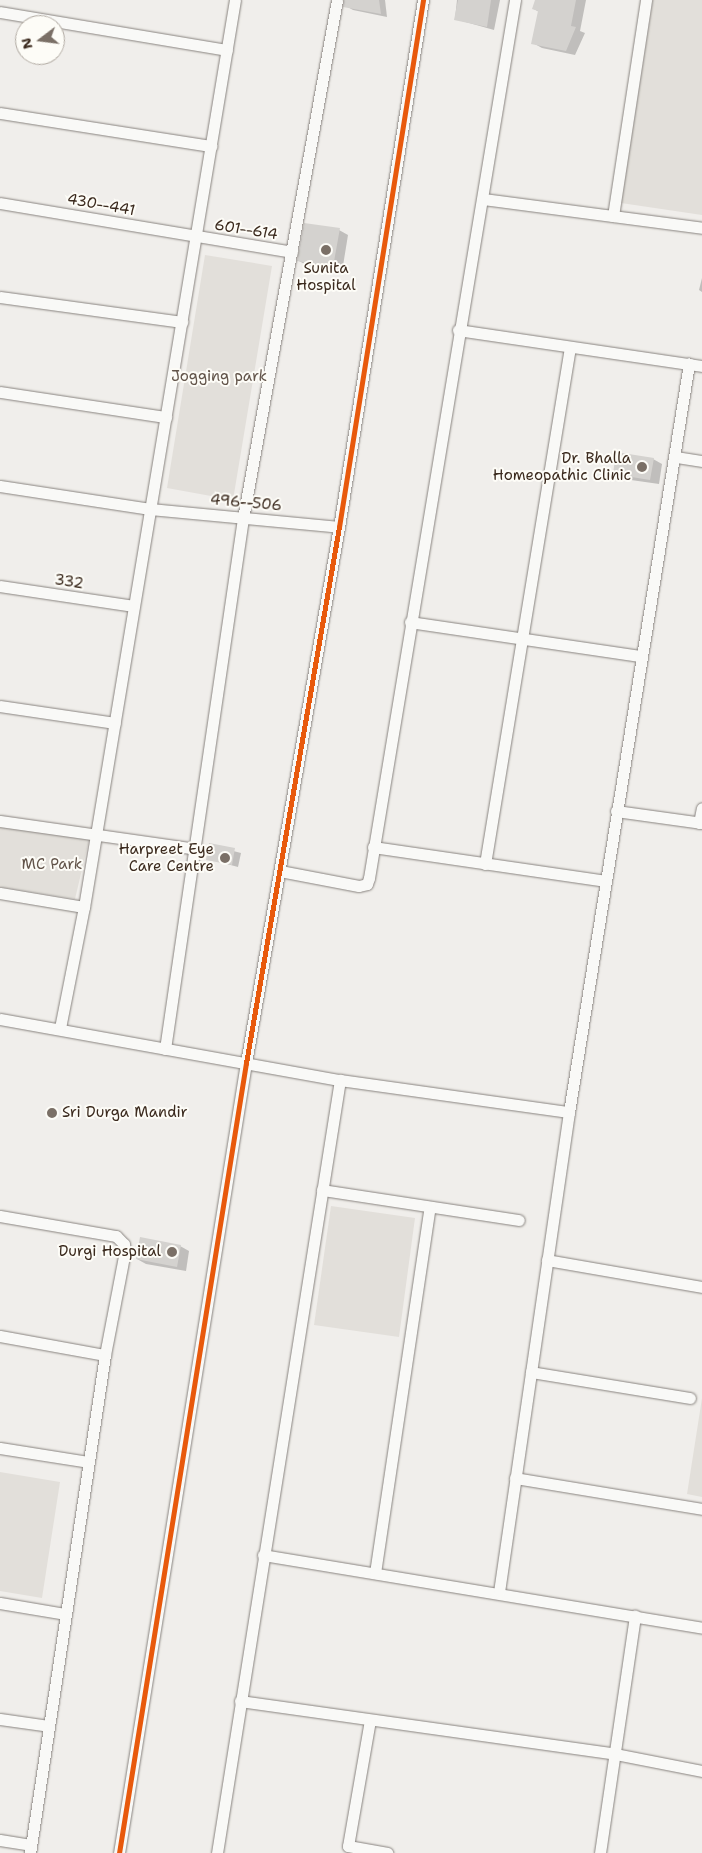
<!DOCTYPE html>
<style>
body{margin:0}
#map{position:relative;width:702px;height:1853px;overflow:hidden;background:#f0eeeb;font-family:"Shantell Sans",sans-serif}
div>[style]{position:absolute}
.green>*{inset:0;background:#e2dfda}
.shadow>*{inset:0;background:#0003}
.building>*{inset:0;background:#d4d2cf}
.roads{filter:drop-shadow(0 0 1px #88837f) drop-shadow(0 0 1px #88837f)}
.minor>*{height:11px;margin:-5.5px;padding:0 5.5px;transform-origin:5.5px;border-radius:5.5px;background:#f9f9f7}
.cycleway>*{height:5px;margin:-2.5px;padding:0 2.5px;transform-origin:2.5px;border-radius:2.5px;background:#e8590c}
.dots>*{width:14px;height:14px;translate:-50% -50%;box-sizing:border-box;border:2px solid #fdfcf7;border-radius:50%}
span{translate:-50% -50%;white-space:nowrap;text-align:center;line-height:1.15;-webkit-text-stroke:4px #fdfcf7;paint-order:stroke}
.street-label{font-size:15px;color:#3b2a1e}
.poi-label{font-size:15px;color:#3b2a1e}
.right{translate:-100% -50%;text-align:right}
.left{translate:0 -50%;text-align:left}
.park-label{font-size:15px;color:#62544a}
.north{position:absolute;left:15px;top:15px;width:50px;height:50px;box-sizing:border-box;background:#fdfcf7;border:1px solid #afa8a0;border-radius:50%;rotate:255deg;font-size:14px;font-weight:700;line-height:20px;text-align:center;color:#3b2a1e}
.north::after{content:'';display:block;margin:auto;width:18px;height:22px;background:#7a6f66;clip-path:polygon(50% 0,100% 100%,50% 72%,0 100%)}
</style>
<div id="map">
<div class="green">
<i style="clip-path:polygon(653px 0,702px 0,702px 215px,621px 203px)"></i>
<i style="clip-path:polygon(205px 255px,272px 266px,233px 500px,167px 488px)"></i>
<i style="clip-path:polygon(0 826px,89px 840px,75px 899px,0 887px)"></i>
<i style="clip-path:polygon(331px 1206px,415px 1218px,399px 1337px,314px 1325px)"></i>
<i style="clip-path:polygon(702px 1398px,702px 1497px,687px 1494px)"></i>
<i style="clip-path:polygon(0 1472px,60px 1482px,42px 1598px,0 1591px)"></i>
</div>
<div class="shadow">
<i style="clip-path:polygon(347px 0,385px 0,387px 17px,353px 10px,346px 6px)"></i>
<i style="clip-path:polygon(457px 0,500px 0,494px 30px,455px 19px)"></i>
<i style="clip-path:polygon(536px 0,586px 0,580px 31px,585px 33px,575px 55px,542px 48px,533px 43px,539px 12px,534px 9px)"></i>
<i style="clip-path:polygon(339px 230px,348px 235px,342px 272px,308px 266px,299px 261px)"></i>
<i style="clip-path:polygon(702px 278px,702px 292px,699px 290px)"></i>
<i style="clip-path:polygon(653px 459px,662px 464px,659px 484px,624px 479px,615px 474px)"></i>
<i style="clip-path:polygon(210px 845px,241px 853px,238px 867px,208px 859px)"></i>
<i style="clip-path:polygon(180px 1246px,189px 1251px,186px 1271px,146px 1264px,137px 1259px)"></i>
</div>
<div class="building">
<i style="clip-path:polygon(344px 0,379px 0,381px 14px,343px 7px)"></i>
<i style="clip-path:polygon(458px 0,491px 0,487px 27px,454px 20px)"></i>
<i style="clip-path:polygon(535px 0,576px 0,571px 26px,576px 27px,566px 51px,531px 44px,538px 11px,532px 9px)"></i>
<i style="clip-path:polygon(304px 223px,340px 228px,333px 267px,297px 261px)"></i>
<i style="clip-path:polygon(616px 452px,654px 458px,650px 480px,613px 474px)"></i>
<i style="clip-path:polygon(209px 843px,235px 848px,232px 865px,206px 860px)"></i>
<i style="clip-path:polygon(140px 1237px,181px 1245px,177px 1267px,136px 1259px)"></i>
</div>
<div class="roads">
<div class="minor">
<i style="left:0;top:12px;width:230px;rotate:9.5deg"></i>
<i style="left:0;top:113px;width:214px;rotate:8.9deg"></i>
<i style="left:483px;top:199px;width:221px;rotate:7.5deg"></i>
<i style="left:0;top:203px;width:296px;rotate:9.5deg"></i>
<i style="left:613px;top:216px;width:219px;rotate:-81.3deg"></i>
<i style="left:0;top:297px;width:184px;rotate:7.8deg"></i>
<i style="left:458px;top:330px;width:247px;rotate:8.4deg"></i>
<i style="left:0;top:392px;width:168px;rotate:8.6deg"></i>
<i style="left:676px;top:457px;width:26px;rotate:9deg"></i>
<i style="left:0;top:486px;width:152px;rotate:8.7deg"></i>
<i style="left:150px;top:509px;width:190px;rotate:5.4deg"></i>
<i style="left:0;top:586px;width:135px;rotate:8.5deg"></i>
<i style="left:410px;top:622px;width:232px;rotate:8.4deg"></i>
<i style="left:0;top:706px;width:116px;rotate:8.4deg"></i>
<i style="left:616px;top:811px;width:87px;rotate:7.9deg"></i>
<i style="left:0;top:821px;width:198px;rotate:8.1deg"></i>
<i style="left:699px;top:823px;width:15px;rotate:-79deg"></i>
<i style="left:373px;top:847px;width:234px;rotate:8.3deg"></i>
<i style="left:485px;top:864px;width:524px;rotate:-80.66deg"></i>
<i style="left:280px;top:871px;width:80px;rotate:10.8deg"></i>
<i style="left:359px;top:886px;width:8px;rotate:-14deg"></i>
<i style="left:367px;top:884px;width:6px;rotate:-72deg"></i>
<i style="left:369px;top:878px;width:890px;rotate:-80.56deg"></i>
<i style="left:0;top:893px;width:85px;rotate:9.5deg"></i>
<i style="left:0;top:1019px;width:345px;rotate:10.2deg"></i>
<i style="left:340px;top:1080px;width:231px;rotate:8deg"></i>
<i style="left:60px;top:1028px;width:123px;rotate:-78.8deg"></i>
<i style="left:84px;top:907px;width:919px;rotate:-80.55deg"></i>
<i style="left:165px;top:1049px;width:537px;rotate:-81.64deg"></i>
<i style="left:243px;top:518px;width:526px;rotate:-79.71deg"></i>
<i style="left:322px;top:1190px;width:199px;rotate:8.7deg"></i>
<i style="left:0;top:1216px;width:118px;rotate:9.8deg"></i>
<i style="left:116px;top:1236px;width:11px;rotate:45deg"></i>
<i style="left:124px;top:1244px;width:7px;rotate:82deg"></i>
<i style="left:125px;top:1251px;width:106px;rotate:100.9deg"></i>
<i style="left:105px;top:1355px;width:504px;rotate:98.56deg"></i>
<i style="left:547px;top:1260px;width:157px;rotate:9.9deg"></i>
<i style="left:0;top:1336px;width:107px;rotate:10.3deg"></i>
<i style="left:531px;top:1372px;width:161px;rotate:9.3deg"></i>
<i style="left:0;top:1448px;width:89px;rotate:9deg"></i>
<i style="left:515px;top:1478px;width:190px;rotate:9.4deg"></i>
<i style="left:263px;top:1555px;width:445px;rotate:9.4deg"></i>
<i style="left:375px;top:1573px;width:370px;rotate:-81.5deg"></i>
<i style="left:499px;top:1592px;width:485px;rotate:-81.7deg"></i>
<i style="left:569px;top:1112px;width:758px;rotate:-80.89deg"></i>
<i style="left:0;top:1603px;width:67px;rotate:9.5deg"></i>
<i style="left:240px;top:1701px;width:379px;rotate:8deg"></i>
<i style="left:615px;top:1754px;width:89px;rotate:11.1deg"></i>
<i style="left:0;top:1719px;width:49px;rotate:8.1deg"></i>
<i style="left:370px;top:1720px;width:128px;rotate:99.9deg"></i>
<i style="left:348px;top:1846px;width:40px;rotate:10deg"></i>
<i style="left:0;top:1840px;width:31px;rotate:9deg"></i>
<i style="left:119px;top:1853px;width:800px;rotate:-80.87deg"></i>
<i style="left:246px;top:1063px;width:544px;rotate:-80.16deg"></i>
<i style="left:339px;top:527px;width:534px;rotate:-80.94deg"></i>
<i style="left:217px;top:1853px;width:783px;rotate:-80.96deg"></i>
<i style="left:600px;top:1853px;width:240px;rotate:-81.6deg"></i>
</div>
</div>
<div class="cycleway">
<i style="left:119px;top:1853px;width:800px;rotate:-80.87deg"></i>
<i style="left:246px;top:1063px;width:544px;rotate:-80.16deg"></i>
<i style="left:339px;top:527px;width:534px;rotate:-80.94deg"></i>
</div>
<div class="dots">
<i style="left:326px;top:250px;background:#7a6f66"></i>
<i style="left:642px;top:467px;background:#7a6f66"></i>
<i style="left:225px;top:858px;background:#7a6f66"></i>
<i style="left:52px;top:1113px;background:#7a6f66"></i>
<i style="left:172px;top:1252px;background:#7a6f66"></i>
</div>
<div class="street-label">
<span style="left:101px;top:205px;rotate:10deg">430--441</span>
<span style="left:246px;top:230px;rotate:9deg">601--614</span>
<span style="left:246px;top:503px;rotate:5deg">496--506</span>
<span style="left:69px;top:582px;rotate:9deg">332</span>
</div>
<div class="poi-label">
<span style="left:326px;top:277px">Sunita<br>Hospital</span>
<span class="right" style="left:631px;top:467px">Dr. Bhalla<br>Homeopathic Clinic</span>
<span class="right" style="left:214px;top:858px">Harpreet Eye<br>Care Centre</span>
<span class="left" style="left:62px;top:1113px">Sri Durga Mandir</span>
<span class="right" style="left:161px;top:1252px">Durgi Hospital</span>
</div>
<div class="park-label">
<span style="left:219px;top:377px">Jogging park</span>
<span style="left:52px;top:865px">MC Park</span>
</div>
<div class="north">N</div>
</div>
